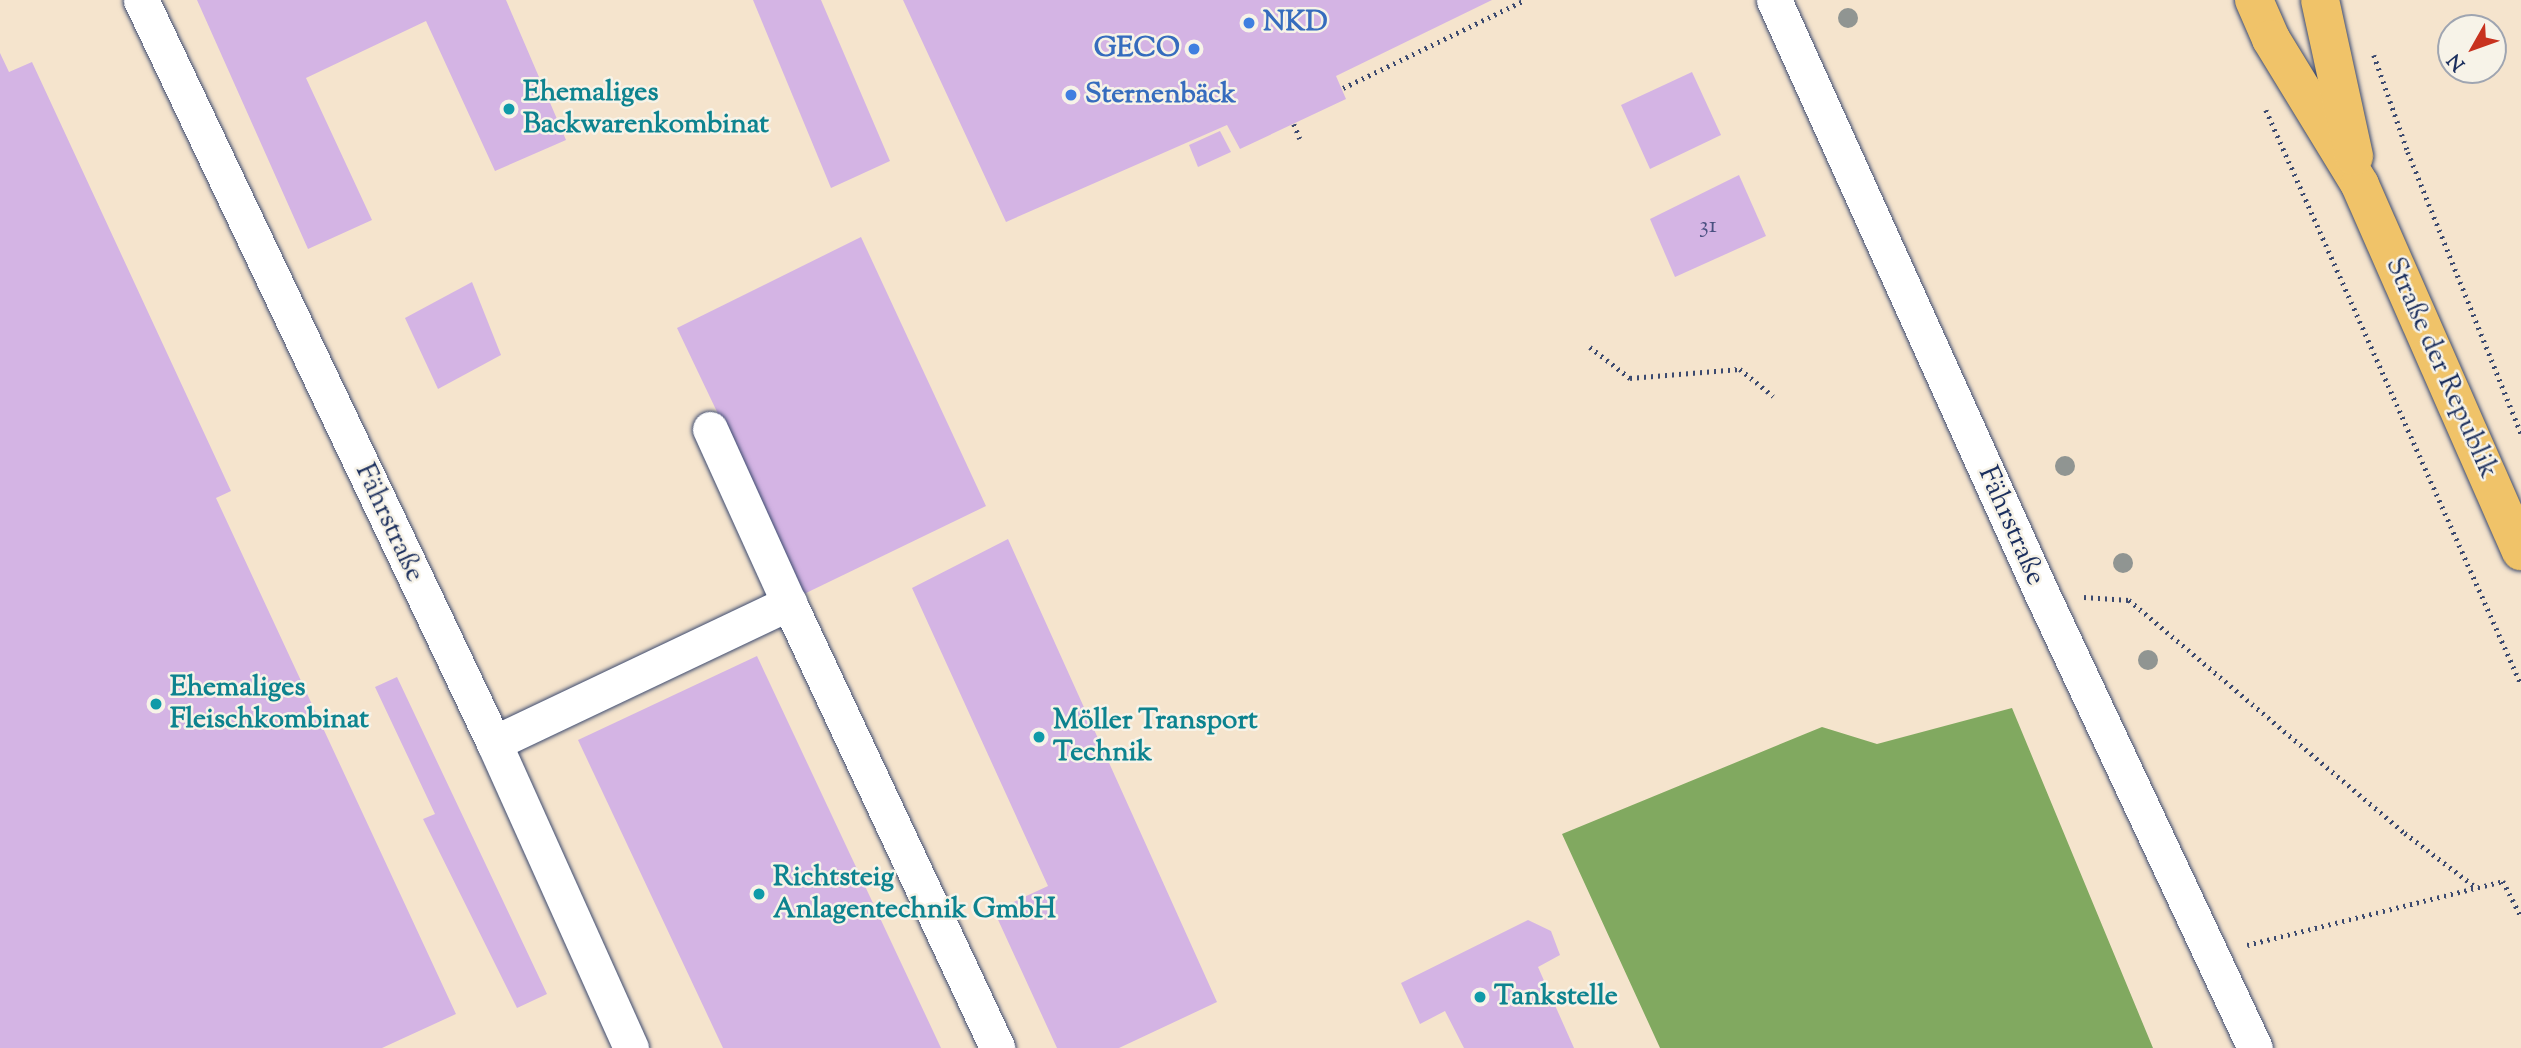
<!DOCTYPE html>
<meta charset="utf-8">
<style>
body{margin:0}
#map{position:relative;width:2521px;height:1048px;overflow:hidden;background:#f5e4cd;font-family:"Sorts Mill Goudy",serif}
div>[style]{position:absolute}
.forest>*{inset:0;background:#81a960}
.building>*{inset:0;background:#d4b4e4}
.path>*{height:4.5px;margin-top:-2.25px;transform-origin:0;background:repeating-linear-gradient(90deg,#3c4a6f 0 2px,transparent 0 7px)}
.roads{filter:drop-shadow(0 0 2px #3c4a6f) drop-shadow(0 0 2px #3c4a6f)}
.minor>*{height:35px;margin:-17.5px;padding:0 17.5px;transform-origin:17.5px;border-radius:17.5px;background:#fff}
.major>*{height:38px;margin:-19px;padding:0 19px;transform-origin:19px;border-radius:19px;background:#f0c369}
.trees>*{width:20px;height:20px;margin:-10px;border-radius:50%;background:#909592}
.dots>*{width:19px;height:19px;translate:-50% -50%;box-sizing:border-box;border:4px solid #f7f3e8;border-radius:50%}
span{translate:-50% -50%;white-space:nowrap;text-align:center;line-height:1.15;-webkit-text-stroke:5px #f7f3e8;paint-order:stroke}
.number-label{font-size:24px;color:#495080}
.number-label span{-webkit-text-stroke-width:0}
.shop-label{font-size:28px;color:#366cbe;font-weight:700}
.left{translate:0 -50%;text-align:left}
.right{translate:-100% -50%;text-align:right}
.culture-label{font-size:28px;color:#0d838f;font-weight:700}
.street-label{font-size:28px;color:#1b2f5e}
.north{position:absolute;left:2437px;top:14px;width:70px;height:70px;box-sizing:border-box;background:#f7f3e8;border:2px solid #9fa5b1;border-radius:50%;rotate:230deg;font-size:19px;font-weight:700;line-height:28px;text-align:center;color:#1b2f5e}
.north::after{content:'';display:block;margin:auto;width:24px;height:32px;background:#c8321e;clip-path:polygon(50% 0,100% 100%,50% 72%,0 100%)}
</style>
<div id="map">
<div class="forest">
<i style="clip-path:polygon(2012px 708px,2153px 1048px,1660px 1048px,1562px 834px,1822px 727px,1877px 744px)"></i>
</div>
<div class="building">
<i style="clip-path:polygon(197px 0,506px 0,566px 140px,495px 171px,426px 21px,306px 78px,372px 220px,308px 249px)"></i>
<i style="clip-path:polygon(753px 0,821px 0,890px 161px,831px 188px)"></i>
<i style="clip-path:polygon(903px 0,1492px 0,1336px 76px,1346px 99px,1240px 149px,1227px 125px,1006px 222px)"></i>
<i style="clip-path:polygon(0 53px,9px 72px,32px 62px,231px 491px,216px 498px,456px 1014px,382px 1048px,0 1048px)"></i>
<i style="clip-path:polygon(1692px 72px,1721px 135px,1650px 169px,1621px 105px)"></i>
<i style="clip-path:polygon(1220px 131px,1231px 152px,1198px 167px,1189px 145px)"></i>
<i style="clip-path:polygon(1739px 175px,1766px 236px,1675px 277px,1650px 219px)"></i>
<i style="clip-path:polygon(861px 237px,986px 506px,804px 594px,677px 328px)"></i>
<i style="clip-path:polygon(472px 282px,501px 355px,438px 389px,405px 318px)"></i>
<i style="clip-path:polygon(1008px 539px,1217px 1002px,1119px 1048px,1057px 1048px,994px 911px,1048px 886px,912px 588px)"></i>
<i style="clip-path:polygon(757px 656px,941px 1048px,723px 1048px,578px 740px)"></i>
<i style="clip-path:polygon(397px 677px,547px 994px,517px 1008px,423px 819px,435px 814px,375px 687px)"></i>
<i style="clip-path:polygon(1528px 920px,1551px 931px,1560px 955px,1538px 967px,1574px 1048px,1464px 1048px,1445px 1011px,1420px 1024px,1401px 983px)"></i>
</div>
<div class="path">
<i style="left:2374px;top:55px;width:103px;rotate:70.7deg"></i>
<i style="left:2408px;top:152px;width:303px;rotate:68.1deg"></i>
<i style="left:1343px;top:88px;width:202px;rotate:-25.8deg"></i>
<i style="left:2266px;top:110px;width:628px;rotate:66.05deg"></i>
<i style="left:1294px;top:124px;width:16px;rotate:68deg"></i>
<i style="left:1590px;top:347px;width:51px;rotate:37.8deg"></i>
<i style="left:1630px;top:378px;width:110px;rotate:-4.7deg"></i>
<i style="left:1740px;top:369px;width:43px;rotate:39.3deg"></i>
<i style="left:2084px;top:597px;width:45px;rotate:3.8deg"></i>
<i style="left:2129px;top:600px;width:361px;rotate:40.2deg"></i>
<i style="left:2405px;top:833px;width:91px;rotate:37.4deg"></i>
<i style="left:2247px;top:945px;width:264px;rotate:-14deg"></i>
<i style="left:2503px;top:881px;width:39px;rotate:63deg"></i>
</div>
<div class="roads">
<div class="minor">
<i style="left:141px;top:0;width:823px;rotate:64.59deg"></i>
<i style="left:494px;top:743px;width:334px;rotate:65.8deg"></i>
<i style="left:1774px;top:0;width:652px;rotate:65.72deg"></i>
<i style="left:2042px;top:594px;width:501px;rotate:64.87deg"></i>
<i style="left:710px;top:429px;width:191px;rotate:65.6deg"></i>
<i style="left:494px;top:743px;width:327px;rotate:-25.4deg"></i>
<i style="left:789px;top:603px;width:491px;rotate:64.9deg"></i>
</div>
<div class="major">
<i style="left:2254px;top:0;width:43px;rotate:66.4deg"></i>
<i style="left:2271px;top:39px;width:171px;rotate:58.6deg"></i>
<i style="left:2360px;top:185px;width:400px;rotate:66.3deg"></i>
<i style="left:2320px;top:0;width:160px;rotate:77.7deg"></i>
</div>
</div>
<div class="trees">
<i style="left:1848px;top:18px"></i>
<i style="left:2065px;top:466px"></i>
<i style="left:2123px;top:563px"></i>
<i style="left:2148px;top:660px"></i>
</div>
<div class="dots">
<i style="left:1249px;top:23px;background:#3f7fe0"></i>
<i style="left:1194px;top:49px;background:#3f7fe0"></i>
<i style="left:1071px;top:95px;background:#3f7fe0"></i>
<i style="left:509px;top:109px;background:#0f9aa8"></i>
<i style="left:156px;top:704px;background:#0f9aa8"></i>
<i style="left:1039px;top:737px;background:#0f9aa8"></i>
<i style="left:759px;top:894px;background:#0f9aa8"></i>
<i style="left:1480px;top:997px;background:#0f9aa8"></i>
</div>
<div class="number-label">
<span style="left:1708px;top:227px">31</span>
</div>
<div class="shop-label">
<span class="left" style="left:1263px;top:23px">NKD</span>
<span class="right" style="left:1180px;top:49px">GECO</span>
<span class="left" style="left:1085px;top:95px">Sternenbäck</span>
</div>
<div class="culture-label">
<span class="left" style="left:523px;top:109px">Ehemaliges<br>Backwarenkombinat</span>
<span class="left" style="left:170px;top:704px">Ehemaliges<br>Fleischkombinat</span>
<span class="left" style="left:1053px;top:737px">Möller Transport<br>Technik</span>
<span class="left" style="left:773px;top:894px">Richtsteig<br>Anlagentechnik GmbH</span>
<span class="left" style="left:1494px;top:997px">Tankstelle</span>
</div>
<div class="street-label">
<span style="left:2441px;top:368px;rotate:66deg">Straße der Republik</span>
<span style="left:389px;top:523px;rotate:65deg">Fährstraße</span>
<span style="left:2011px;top:526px;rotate:66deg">Fährstraße</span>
</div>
<div class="north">N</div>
</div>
